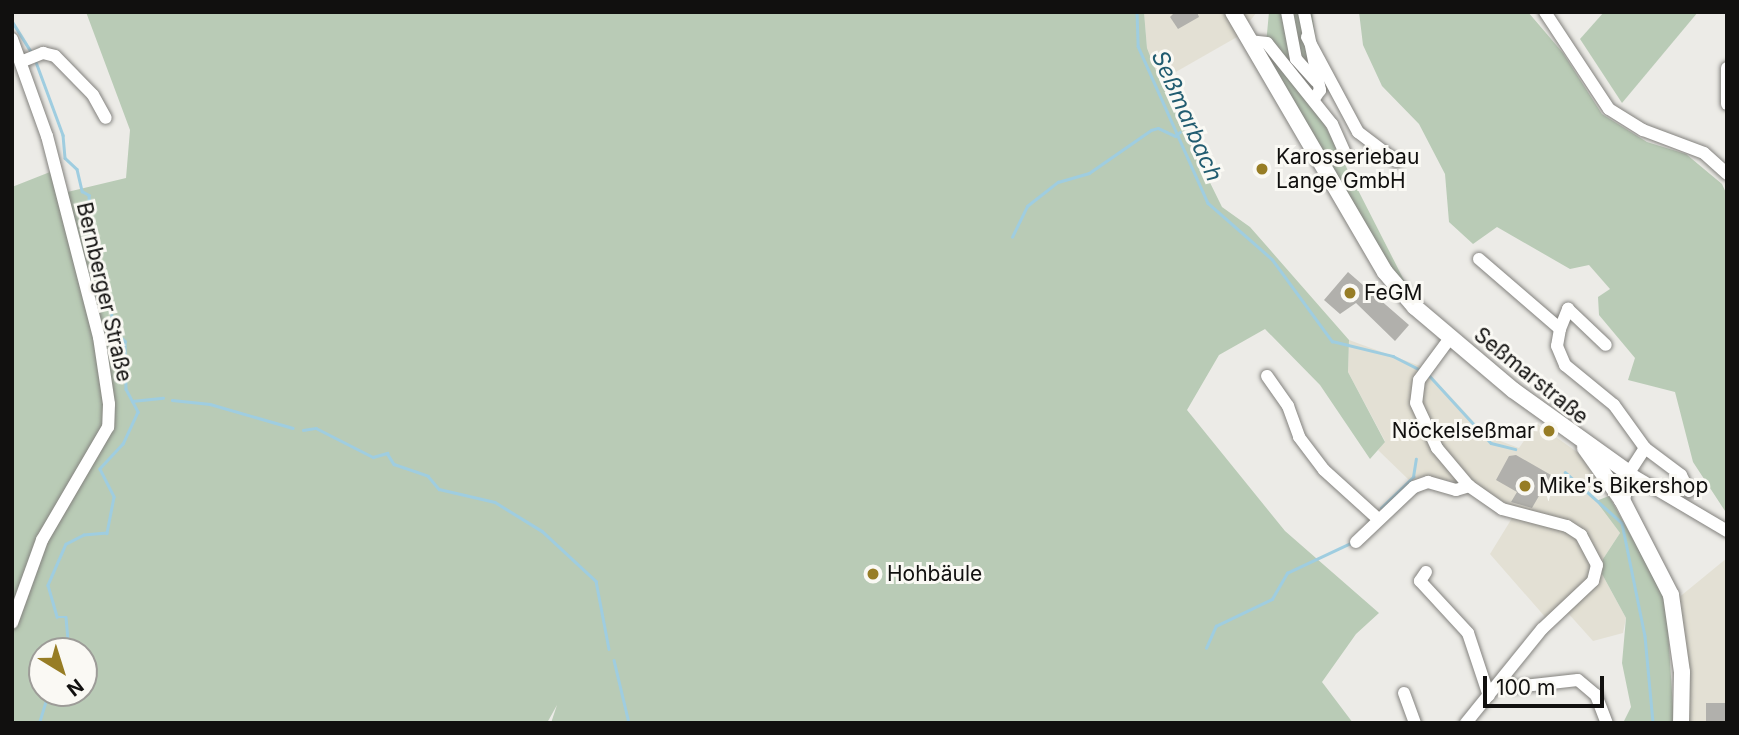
<!DOCTYPE html>
<meta charset="utf-8">
<style>
body{margin:0}
#map{position:relative;width:1739px;height:735px;overflow:hidden;background:#ecebe7;font-family:Inter,sans-serif}
div>[style]{position:absolute}
.built>*{inset:0;background:#e3e0d4}
.green>*{inset:0;background:#b9cbb6}
.stream>*{height:2.5px;margin:-1.25px;padding:0 1.25px;transform-origin:1.25px;border-radius:1.25px;background:#9fcde0}
.building>*{inset:0;background:#b1b0ac}
.roads{filter:drop-shadow(0 0 2px #83827e) drop-shadow(0 0 2px #83827e)}
.minor>*{height:12px;margin:-6px;padding:0 6px;transform-origin:6px;border-radius:6px;background:#fff}
.major>*{height:16px;margin:-8px;padding:0 8px;transform-origin:8px;border-radius:8px;background:#fff}
.dots>*{width:19px;height:19px;translate:-50% -50%;box-sizing:border-box;border:4px solid #faf9f4;border-radius:50%}
span{translate:-50% -50%;white-space:nowrap;text-align:center;line-height:1.15;-webkit-text-stroke:6px #faf9f4;paint-order:stroke}
.poi-label{font-size:21px;color:#11100f}
.left{translate:0 -50%;text-align:left}
.right{translate:-100% -50%;text-align:right}
.street-label{font-size:21px;color:#11100f}
.water-label{font-size:23px;color:#215c70;font-style:italic}
.frame{position:absolute;inset:0;border:14px solid #11100f;pointer-events:none}
.north{position:absolute;left:28px;top:637px;width:70px;height:70px;box-sizing:border-box;background:#faf9f4;border:2px solid #9d9c98;border-radius:50%;rotate:142deg;font-size:19px;font-weight:700;line-height:28px;text-align:center;color:#11100f}
.north::after{content:'';display:block;margin:auto;width:24px;height:32px;background:#977d25;clip-path:polygon(50% 0,100% 100%,50% 72%,0 100%)}
.scale{position:absolute;left:1483px;top:676px;width:121px;height:32px;box-sizing:border-box;border:4px solid #11100f;border-top:0;padding-left:9px;font-size:21px;line-height:24px;white-space:nowrap;color:#11100f;-webkit-text-stroke:5px #faf9f4;paint-order:stroke}
</style>
<div id="map">
<div class="built">
<i style="clip-path:polygon(1144px 12px,1257px 12px,1237px 37px,1160px 81px,1147px 48px)"></i>
<i style="clip-path:polygon(1349px 340px,1423px 367px,1487px 436px,1519px 448px,1536px 423px,1577px 452px,1600px 480px,1589px 492px,1620px 533px,1603px 559px,1602px 574px,1626px 618px,1623px 633px,1593px 641px,1567px 612px,1546px 618px,1490px 554px,1517px 510px,1476px 485px,1423px 476px,1411px 482px,1378px 450px,1385px 441px,1348px 372px)"></i>
<i style="clip-path:polygon(1727px 558px,1727px 723px,1688px 723px,1677px 599px)"></i>
</div>
<div class="green">
<i style="clip-path:polygon(evenodd,86px 12px,1144px 12px,1147px 48px,1160px 81px,1222px 207px,1250px 227px,1349px 340px,1348px 372px,1385px 442px,1370px 459px,1320px 385px,1265px 329px,1219px 355px,1187px 410px,1285px 531px,1379px 613px,1356px 634px,1322px 682px,1353px 723px,551px 723px,557px 705px,547px 723px,12px 723px,12px 187px,50px 172px,59px 194px,126px 178px,130px 130px,86px 12px,42px 651px,84px 651px,84px 693px,42px 693px,42px 651px)"></i>
<i style="clip-path:polygon(1269px 12px,1312px 12px,1321px 79px,1309px 94px,1409px 290px,1383px 261px,1265px 55px)"></i>
<i style="clip-path:polygon(1359px 12px,1528px 12px,1563px 53px,1602px 114px,1647px 142px,1686px 154px,1722px 184px,1727px 195px,1727px 514px,1693px 462px,1675px 392px,1628px 380px,1635px 358px,1599px 315px,1598px 297px,1610px 289px,1589px 265px,1570px 269px,1497px 227px,1473px 244px,1449px 222px,1445px 174px,1419px 124px,1382px 86px,1363px 45px)"></i>
<i style="clip-path:polygon(1604px 12px,1698px 12px,1622px 103px,1580px 39px)"></i>
<i style="clip-path:polygon(1609px 496px,1666px 599px,1674px 723px,1623px 723px,1631px 707px,1622px 663px,1626px 618px,1602px 574px,1603px 559px,1620px 533px,1596px 501px)"></i>
</div>
<div class="stream">
<i style="left:1137px;top:12px;width:34px;rotate:88deg"></i>
<i style="left:1138px;top:46px;width:172px;rotate:66deg"></i>
<i style="left:1208px;top:203px;width:85px;rotate:41.2deg"></i>
<i style="left:1272px;top:259px;width:102px;rotate:53.8deg"></i>
<i style="left:1332px;top:341px;width:63px;rotate:13.8deg"></i>
<i style="left:1393px;top:356px;width:33px;rotate:27deg"></i>
<i style="left:12px;top:21px;width:36px;rotate:58deg"></i>
<i style="left:36px;top:62px;width:78px;rotate:69.7deg"></i>
<i style="left:63px;top:135px;width:23px;rotate:85deg"></i>
<i style="left:65px;top:158px;width:16px;rotate:43deg"></i>
<i style="left:77px;top:169px;width:23px;rotate:77deg"></i>
<i style="left:82px;top:191px;width:8px;rotate:30deg"></i>
<i style="left:89px;top:195px;width:33px;rotate:88deg"></i>
<i style="left:90px;top:228px;width:107px;rotate:76deg"></i>
<i style="left:116px;top:332px;width:13px;rotate:45deg"></i>
<i style="left:125px;top:341px;width:48px;rotate:88.8deg"></i>
<i style="left:126px;top:389px;width:26px;rotate:62deg"></i>
<i style="left:138px;top:412px;width:35px;rotate:115deg"></i>
<i style="left:123px;top:444px;width:34px;rotate:133deg"></i>
<i style="left:100px;top:469px;width:31px;rotate:63deg"></i>
<i style="left:114px;top:497px;width:37px;rotate:101deg"></i>
<i style="left:107px;top:533px;width:23px;rotate:175deg"></i>
<i style="left:84px;top:535px;width:20px;rotate:153deg"></i>
<i style="left:66px;top:544px;width:45px;rotate:113.7deg"></i>
<i style="left:48px;top:585px;width:33px;rotate:74deg"></i>
<i style="left:57px;top:617px;width:9px"></i>
<i style="left:66px;top:617px;width:34px;rotate:85deg"></i>
<i style="left:1012px;top:237px;width:34px;rotate:-64deg"></i>
<i style="left:1027px;top:206px;width:39px;rotate:-38deg"></i>
<i style="left:1058px;top:182px;width:32px;rotate:-16deg"></i>
<i style="left:1089px;top:173px;width:75px;rotate:-34.7deg"></i>
<i style="left:1151px;top:130px;width:7px;rotate:-16deg"></i>
<i style="left:1158px;top:128px;width:19px;rotate:25deg"></i>
<i style="left:1175px;top:136px;width:6px;rotate:-39deg"></i>
<i style="left:1428px;top:374px;width:93px;rotate:47.6deg"></i>
<i style="left:1491px;top:443px;width:25px;rotate:14deg"></i>
<i style="left:172px;top:400px;width:38px;rotate:6deg"></i>
<i style="left:210px;top:404px;width:86px;rotate:16.1deg"></i>
<i style="left:132px;top:401px;width:31px;rotate:-6deg"></i>
<i style="left:303px;top:430px;width:13px;rotate:-9deg"></i>
<i style="left:316px;top:428px;width:64px;rotate:27deg"></i>
<i style="left:373px;top:457px;width:15px;rotate:-16deg"></i>
<i style="left:387px;top:453px;width:13px;rotate:58deg"></i>
<i style="left:394px;top:464px;width:36px;rotate:19deg"></i>
<i style="left:428px;top:476px;width:17px;rotate:50deg"></i>
<i style="left:439px;top:489px;width:57px;rotate:13.1deg"></i>
<i style="left:495px;top:502px;width:55px;rotate:31.7deg"></i>
<i style="left:542px;top:531px;width:74px;rotate:42.8deg"></i>
<i style="left:596px;top:581px;width:69px;rotate:79.2deg"></i>
<i style="left:1565px;top:472px;width:76px;rotate:41.8deg"></i>
<i style="left:1622px;top:523px;width:115px;rotate:78.5deg"></i>
<i style="left:1645px;top:636px;width:87px;rotate:84.7deg"></i>
<i style="left:1381px;top:508px;width:45px;rotate:-44.1deg"></i>
<i style="left:1413px;top:477px;width:18px;rotate:-81deg"></i>
<i style="left:1206px;top:648px;width:24px;rotate:-66deg"></i>
<i style="left:1216px;top:626px;width:62px;rotate:-25.7deg"></i>
<i style="left:1272px;top:599px;width:30px;rotate:-60deg"></i>
<i style="left:1287px;top:573px;width:73px;rotate:-25.2deg"></i>
<i style="left:614px;top:660px;width:65px;rotate:76.6deg"></i>
<i style="left:39px;top:723px;width:31px;rotate:-73deg"></i>
</div>
<div class="building">
<i style="clip-path:polygon(1175px 12px,1197px 12px,1199px 17px,1178px 29px,1170px 17px)"></i>
<i style="clip-path:polygon(1348px 272px,1409px 325px,1395px 341px,1356px 303px,1340px 314px,1324px 300px)"></i>
<i style="clip-path:polygon(1516px 455px,1551px 475px,1532px 508px,1511px 502px,1517px 492px,1496px 480px,1509px 456px)"></i>
<i style="clip-path:polygon(1706px 703px,1727px 703px,1727px 722px,1706px 722px)"></i>
</div>
<div class="roads">
<div class="minor">
<i style="left:1287px;top:12px;width:48px;rotate:79.2deg"></i>
<i style="left:1296px;top:59px;width:30px;rotate:48deg"></i>
<i style="left:1304px;top:12px;width:80px;rotate:78.4deg"></i>
<i style="left:1320px;top:90px;width:11px;rotate:124deg"></i>
<i style="left:1545px;top:12px;width:116px;rotate:56.6deg"></i>
<i style="left:1609px;top:109px;width:40px;rotate:32deg"></i>
<i style="left:1643px;top:130px;width:65px;rotate:20.7deg"></i>
<i style="left:1704px;top:153px;width:31px;rotate:42deg"></i>
<i style="left:1307px;top:37px;width:108px;rotate:61.8deg"></i>
<i style="left:1358px;top:132px;width:48px;rotate:37.3deg"></i>
<i style="left:12px;top:39px;width:103px;rotate:70.2deg"></i>
<i style="left:47px;top:136px;width:208px;rotate:75.5deg"></i>
<i style="left:99px;top:337px;width:68px;rotate:81.5deg"></i>
<i style="left:109px;top:404px;width:23px;rotate:92deg"></i>
<i style="left:108px;top:427px;width:131px;rotate:120.3deg"></i>
<i style="left:42px;top:540px;width:88px;rotate:109.9deg"></i>
<i style="left:1249px;top:41px;width:18px;rotate:6deg"></i>
<i style="left:1267px;top:43px;width:104px;rotate:51.3deg"></i>
<i style="left:1332px;top:124px;width:32px;rotate:66deg"></i>
<i style="left:23px;top:61px;width:22px;rotate:-22deg"></i>
<i style="left:43px;top:53px;width:12px;rotate:14deg"></i>
<i style="left:55px;top:56px;width:54px;rotate:45.7deg"></i>
<i style="left:93px;top:95px;width:26px;rotate:61deg"></i>
<i style="left:1727px;top:68px;width:36px;rotate:90deg"></i>
<i style="left:1479px;top:259px;width:107px;rotate:40.8deg"></i>
<i style="left:1560px;top:329px;width:17px;rotate:100deg"></i>
<i style="left:1557px;top:346px;width:21px;rotate:67deg"></i>
<i style="left:1565px;top:365px;width:63px;rotate:39.2deg"></i>
<i style="left:1614px;top:405px;width:53px;rotate:54.2deg"></i>
<i style="left:1560px;top:329px;width:22px;rotate:-68deg"></i>
<i style="left:1568px;top:309px;width:52px;rotate:43.5deg"></i>
<i style="left:1450px;top:338px;width:52px;rotate:126.4deg"></i>
<i style="left:1419px;top:380px;width:23px;rotate:97deg"></i>
<i style="left:1416px;top:403px;width:50px;rotate:65deg"></i>
<i style="left:1437px;top:448px;width:50px;rotate:49.9deg"></i>
<i style="left:1469px;top:486px;width:40px;rotate:34.9deg"></i>
<i style="left:1502px;top:509px;width:67px;rotate:14.7deg"></i>
<i style="left:1567px;top:526px;width:17px;rotate:33deg"></i>
<i style="left:1581px;top:535px;width:34px;rotate:62deg"></i>
<i style="left:1597px;top:565px;width:16px;rotate:104deg"></i>
<i style="left:1593px;top:581px;width:70px;rotate:136.7deg"></i>
<i style="left:1542px;top:629px;width:121px;rotate:129deg"></i>
<i style="left:1267px;top:376px;width:37px;rotate:55deg"></i>
<i style="left:1288px;top:406px;width:33px;rotate:70deg"></i>
<i style="left:1299px;top:437px;width:41px;rotate:52.9deg"></i>
<i style="left:1324px;top:470px;width:73px;rotate:42.2deg"></i>
<i style="left:1689px;top:491px;width:18px;rotate:-117deg"></i>
<i style="left:1681px;top:475px;width:45px;rotate:-143.1deg"></i>
<i style="left:1645px;top:448px;width:30px;rotate:123deg"></i>
<i style="left:1629px;top:473px;width:114px;rotate:30.6deg"></i>
<i style="left:1356px;top:542px;width:80px;rotate:-43.5deg"></i>
<i style="left:1414px;top:487px;width:15px;rotate:-20deg"></i>
<i style="left:1428px;top:482px;width:29px;rotate:16deg"></i>
<i style="left:1456px;top:490px;width:14px;rotate:-17deg"></i>
<i style="left:1426px;top:572px;width:11px;rotate:124deg"></i>
<i style="left:1420px;top:581px;width:71px;rotate:47.3deg"></i>
<i style="left:1468px;top:633px;width:66px;rotate:71.6deg"></i>
<i style="left:1502px;top:680px;width:15px;rotate:28deg"></i>
<i style="left:1515px;top:687px;width:63px;rotate:-6.3deg"></i>
<i style="left:1578px;top:680px;width:23px;rotate:40deg"></i>
<i style="left:1596px;top:695px;width:30px;rotate:69deg"></i>
<i style="left:1404px;top:693px;width:32px;rotate:70deg"></i>
</div>
<div class="major">
<i style="left:1233px;top:12px;width:301px;rotate:59.7deg"></i>
<i style="left:1385px;top:272px;width:46px;rotate:49.4deg"></i>
<i style="left:1415px;top:307px;width:128px;rotate:40.3deg"></i>
<i style="left:1513px;top:390px;width:143px;rotate:35.6deg"></i>
<i style="left:1629px;top:473px;width:28px;rotate:105deg"></i>
<i style="left:1622px;top:500px;width:107px;rotate:62.7deg"></i>
<i style="left:1671px;top:595px;width:78px;rotate:81.9deg"></i>
<i style="left:1682px;top:672px;width:51px;rotate:91.1deg"></i>
<i style="left:1585px;top:448px;width:64px;rotate:54.6deg"></i>
</div>
</div>
<div class="dots">
<i style="left:1262px;top:169px;background:#977d25"></i>
<i style="left:1350px;top:293px;background:#977d25"></i>
<i style="left:1549px;top:431px;background:#977d25"></i>
<i style="left:1525px;top:486px;background:#977d25"></i>
<i style="left:873px;top:574px;background:#977d25"></i>
</div>
<div class="poi-label">
<span class="left" style="left:1276px;top:169px">Karosseriebau<br>Lange GmbH</span>
<span class="left" style="left:1364px;top:293px">FeGM</span>
<span class="right" style="left:1535px;top:431px">Nöckelseßmar</span>
<span class="left" style="left:1539px;top:486px">Mike's Bikershop</span>
<span class="left" style="left:887px;top:574px">Hohbäule</span>
</div>
<div class="street-label">
<span style="left:104px;top:292px;rotate:77deg">Bernberger Straße</span>
<span style="left:1531px;top:376px;rotate:39deg">Seßmarstraße</span>
</div>
<div class="water-label">
<span style="left:1187px;top:116px;rotate:66deg">Seßmarbach</span>
</div>
<div class="frame"></div>
<div class="north">N</div>
<div class="scale">100 m</div>
</div>
